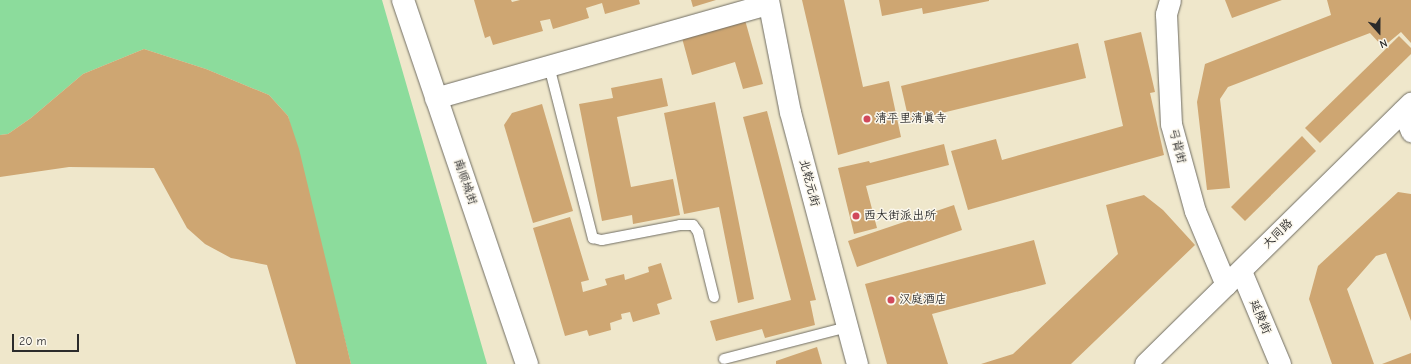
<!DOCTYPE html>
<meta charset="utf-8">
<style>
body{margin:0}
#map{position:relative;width:1411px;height:364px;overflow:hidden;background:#efe7cb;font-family:"Comic Neue","LXGW WenKai TC",sans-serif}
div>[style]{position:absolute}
.green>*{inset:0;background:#8cdc9c}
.building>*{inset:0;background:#cea672}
.roads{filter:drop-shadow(0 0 1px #706d63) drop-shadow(0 0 1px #706d63)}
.service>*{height:10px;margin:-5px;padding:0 5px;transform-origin:5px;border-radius:5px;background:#fff}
.minor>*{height:21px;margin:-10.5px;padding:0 10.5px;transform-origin:10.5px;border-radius:10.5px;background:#fff}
.tertiary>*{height:22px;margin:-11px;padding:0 11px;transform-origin:11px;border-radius:11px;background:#fff}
.dots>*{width:11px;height:11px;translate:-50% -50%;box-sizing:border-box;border:2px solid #fbf7ec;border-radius:50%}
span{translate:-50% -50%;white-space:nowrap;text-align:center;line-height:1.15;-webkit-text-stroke:3px #fbf7ec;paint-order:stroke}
.poi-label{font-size:12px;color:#2b2b2b}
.left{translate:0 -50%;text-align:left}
.street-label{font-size:12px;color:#2b2b2b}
.north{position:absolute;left:1359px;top:12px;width:40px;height:40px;-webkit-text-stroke:3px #fbf7ec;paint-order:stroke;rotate:159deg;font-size:11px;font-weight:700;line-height:16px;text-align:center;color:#2b2b2b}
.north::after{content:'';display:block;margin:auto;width:14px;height:18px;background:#2b2b2b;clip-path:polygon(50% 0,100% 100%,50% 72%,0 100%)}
.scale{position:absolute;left:12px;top:334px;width:67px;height:18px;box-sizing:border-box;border:2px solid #2b2b2b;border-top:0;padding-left:5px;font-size:12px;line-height:14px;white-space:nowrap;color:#2b2b2b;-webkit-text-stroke:3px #fbf7ec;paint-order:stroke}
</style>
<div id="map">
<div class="green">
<i style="clip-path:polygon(0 0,382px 0,487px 364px,351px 364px,288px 116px,269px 95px,206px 69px,144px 49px,83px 74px,31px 118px,8px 134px,0 135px)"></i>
</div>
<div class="building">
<i style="clip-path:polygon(474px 0,511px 0,512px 2px,520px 0,639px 0,640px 4px,605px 14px,602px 3px,586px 8px,589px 18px,553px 29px,550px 19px,540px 21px,543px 31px,493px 45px,490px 36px,485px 38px)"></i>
<i style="clip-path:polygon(691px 0,716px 0,693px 7px)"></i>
<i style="clip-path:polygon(802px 0,844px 0,863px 87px,889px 81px,901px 137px,838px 155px)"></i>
<i style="clip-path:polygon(879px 0,989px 0,989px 1px,923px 14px,922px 8px,882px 16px)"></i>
<i style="clip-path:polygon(1225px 0,1282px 0,1232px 18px)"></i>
<i style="clip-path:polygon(1327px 0,1411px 0,1411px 43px,1401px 32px,1383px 47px,1370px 33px,1228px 87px,1220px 99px,1230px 188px,1207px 190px,1197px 102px,1205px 64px,1331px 15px)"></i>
<i style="clip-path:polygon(745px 20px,763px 84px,743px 89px,735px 62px,692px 75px,682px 38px)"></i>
<i style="clip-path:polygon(1141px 32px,1155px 92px,1150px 93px,1164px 155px,968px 210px,951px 151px,996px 139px,1002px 160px,1123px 126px,1104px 41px)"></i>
<i style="clip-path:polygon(1399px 36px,1411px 48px,1411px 54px,1320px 143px,1305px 128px)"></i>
<i style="clip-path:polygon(1078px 43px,1086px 78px,909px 121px,901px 86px)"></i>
<i style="clip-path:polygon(144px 49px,206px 69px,269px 95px,288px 116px,299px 149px,351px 364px,296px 364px,267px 265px,231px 258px,205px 244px,187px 228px,154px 168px,69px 167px,0 177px,0 135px,8px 134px,31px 118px,83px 74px)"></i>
<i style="clip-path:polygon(662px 78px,668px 106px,617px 117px,631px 187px,673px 179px,680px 215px,633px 224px,632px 215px,602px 221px,579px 104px,613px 98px,611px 88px)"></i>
<i style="clip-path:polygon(715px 102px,754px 299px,738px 303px,719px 207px,684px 214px,664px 113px)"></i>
<i style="clip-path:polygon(542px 104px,573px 211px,533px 223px,504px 125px,512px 113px)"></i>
<i style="clip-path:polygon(767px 111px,816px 300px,810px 301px,815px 325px,765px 338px,762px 329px,716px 341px,710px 321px,791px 300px,743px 117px)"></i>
<i style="clip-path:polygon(1302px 136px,1316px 151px,1245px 221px,1231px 207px)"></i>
<i style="clip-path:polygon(944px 144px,949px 165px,866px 186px,877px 228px,854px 234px,838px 168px,869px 161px,870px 163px)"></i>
<i style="clip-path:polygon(1398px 192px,1411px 194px,1411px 321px,1386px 253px,1376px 256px,1347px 289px,1374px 364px,1332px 364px,1309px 299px,1318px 266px)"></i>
<i style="clip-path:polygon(1144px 195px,1163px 210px,1195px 245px,1071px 364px,981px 364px,1013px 354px,1118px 254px,1106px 205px)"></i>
<i style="clip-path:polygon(954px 205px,962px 230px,857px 267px,848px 241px)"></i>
<i style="clip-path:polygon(570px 217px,589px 280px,581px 282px,583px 292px,607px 285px,605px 279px,624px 274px,625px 280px,649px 272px,648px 267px,661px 263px,672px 299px,657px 304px,660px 314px,633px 322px,630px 312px,621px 314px,622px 319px,610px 323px,611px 330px,589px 336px,587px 330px,565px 336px,533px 228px)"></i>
<i style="clip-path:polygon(1034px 240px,1046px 284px,932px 314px,948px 364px,887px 364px,865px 284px)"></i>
<i style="clip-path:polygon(817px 347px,822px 364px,776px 364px,776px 361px)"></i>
<i style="clip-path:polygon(1411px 353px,1411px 364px,1382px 364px)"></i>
</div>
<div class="roads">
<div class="service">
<i style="left:549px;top:66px;width:178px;rotate:75.7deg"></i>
<i style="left:593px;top:238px;width:9px;rotate:13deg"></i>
<i style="left:602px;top:240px;width:79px;rotate:-10.9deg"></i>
<i style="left:680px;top:225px;width:13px"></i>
<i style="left:693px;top:225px;width:9px;rotate:54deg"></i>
<i style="left:698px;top:232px;width:67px;rotate:76.2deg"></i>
<i style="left:724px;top:359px;width:128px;rotate:-14.5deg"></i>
</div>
<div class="minor">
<i style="left:768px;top:0;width:114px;rotate:78.9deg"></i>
<i style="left:790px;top:112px;width:261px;rotate:75.1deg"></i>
<i style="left:1170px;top:0;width:15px;rotate:106deg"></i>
<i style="left:1166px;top:14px;width:110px;rotate:87.4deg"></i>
<i style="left:1171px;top:124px;width:90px;rotate:74.6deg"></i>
<i style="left:1195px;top:211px;width:80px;rotate:67.3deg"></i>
<i style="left:435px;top:98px;width:346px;rotate:-15.8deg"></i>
<i style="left:1403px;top:111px;width:22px;rotate:68deg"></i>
<i style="left:1241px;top:271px;width:101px;rotate:67.2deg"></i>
<i style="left:1145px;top:364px;width:373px;rotate:-44.5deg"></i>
</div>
<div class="tertiary">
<i style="left:403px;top:0;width:385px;rotate:71.2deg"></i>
</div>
</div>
<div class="dots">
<i style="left:867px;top:119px;background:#d1495b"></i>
<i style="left:856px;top:216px;background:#d1495b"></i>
<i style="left:891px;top:300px;background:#d1495b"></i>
</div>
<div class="poi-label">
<span class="left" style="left:875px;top:119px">清平里清真寺</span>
<span class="left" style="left:864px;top:216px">西大街派出所</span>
<span class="left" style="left:899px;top:300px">汉庭酒店</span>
</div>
<div class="street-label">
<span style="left:1177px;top:146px;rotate:75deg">弓背街</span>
<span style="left:465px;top:182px;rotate:71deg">南顺城街</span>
<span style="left:809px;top:183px;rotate:75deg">北乾元街</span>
<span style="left:1278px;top:234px;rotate:-44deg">大同路</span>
<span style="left:1260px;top:317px;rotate:67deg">延陵街</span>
</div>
<div class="north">N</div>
<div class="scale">20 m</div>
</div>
